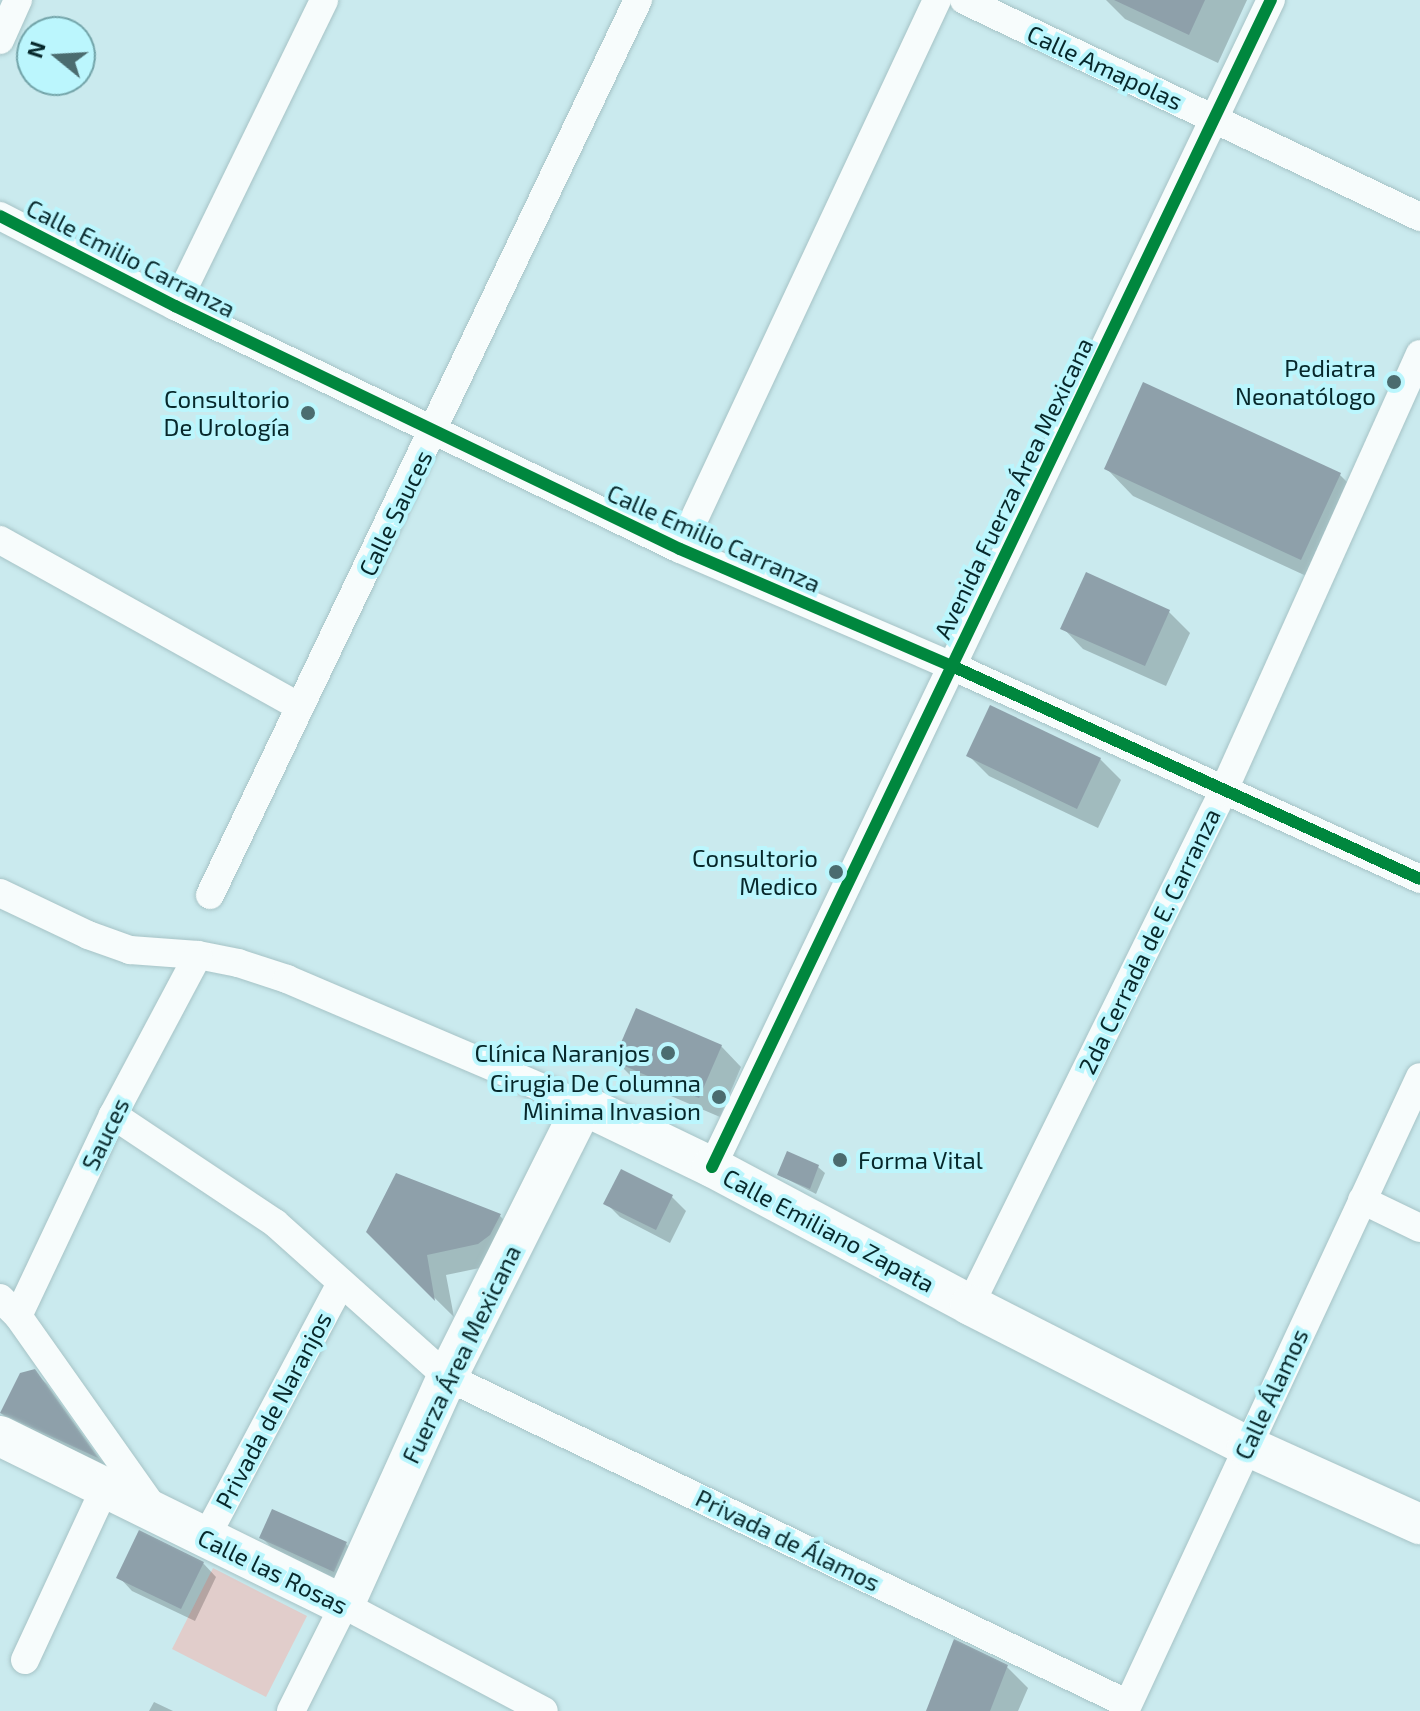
<!DOCTYPE html>
<meta charset="utf-8">
<style>
body{margin:0}
#map{position:relative;width:1420px;height:1711px;overflow:hidden;background:#caeaee;font-family:"Exo 2",sans-serif}
div>[style]{position:absolute}
.green>*{inset:0;background:#e1cdcb}
.shadow>*{inset:0;background:#0003}
.building>*{inset:0;background:#8ea0aa}
.roads{filter:drop-shadow(0 0 2px #a6c3c6) drop-shadow(0 0 2px #a6c3c6)}
.minor>*{height:28px;margin:-14px;padding:0 14px;transform-origin:14px;border-radius:14px;background:#f7fcfc}
.secondary>*{height:40px;margin:-20px;padding:0 20px;transform-origin:20px;border-radius:20px;background:#f7fcfc}
.cycleway>*{height:12px;margin:-6px;padding:0 6px;transform-origin:6px;border-radius:6px;background:#00873e}
.dots>*{width:22px;height:22px;translate:-50% -50%;box-sizing:border-box;border:4px solid #bbf6fd;border-radius:50%}
span{translate:-50% -50%;white-space:nowrap;text-align:center;line-height:1.15;-webkit-text-stroke:8px #bbf6fd;paint-order:stroke}
.street-label{font-size:24px;color:#07282b}
.poi-label{font-size:24px;color:#07282b}
.right{translate:-100% -50%;text-align:right}
.left{translate:0 -50%;text-align:left}
.north{position:absolute;left:16px;top:16px;width:80px;height:80px;box-sizing:border-box;background:#bbf6fd;border:2px solid #73a4a9;border-radius:50%;rotate:288deg;font-size:22px;font-weight:700;line-height:32px;text-align:center;color:#07282b}
.north::after{content:'';display:block;margin:auto;width:28px;height:36px;background:#4b6c6f;clip-path:polygon(50% 0,100% 100%,50% 72%,0 100%)}
</style>
<div id="map">
<div class="green">
<i style="clip-path:polygon(213px 1568px,307px 1616px,266px 1697px,172px 1649px)"></i>
</div>
<div class="shadow">
<i style="clip-path:polygon(1106px 0,1247px 0,1218px 63px,1125px 19px)"></i>
<i style="clip-path:polygon(1106px 468px,1340px 475px,1367px 502px,1328px 586px,1133px 496px)"></i>
<i style="clip-path:polygon(1087px 575px,1169px 612px,1190px 633px,1166px 686px,1083px 649px,1063px 628px)"></i>
<i style="clip-path:polygon(969px 756px,1100px 759px,1121px 780px,1098px 828px,989px 776px)"></i>
<i style="clip-path:polygon(721px 1046px,741px 1067px,720px 1117px,636px 1081px,616px 1061px)"></i>
<i style="clip-path:polygon(818px 1167px,825px 1173px,816px 1194px,779px 1175px)"></i>
<i style="clip-path:polygon(622px 1171px,672px 1197px,686px 1211px,670px 1243px,620px 1217px,606px 1203px)"></i>
<i style="clip-path:polygon(397px 1175px,500px 1216px,520px 1236px,499px 1264px,446px 1275px,454px 1317px,368px 1232px)"></i>
<i style="clip-path:polygon(34px 1372px,47px 1384px,105px 1466px,13px 1425px,1px 1413px)"></i>
<i style="clip-path:polygon(261px 1537px,346px 1544px,360px 1558px,348px 1584px,275px 1551px)"></i>
<i style="clip-path:polygon(203px 1563px,216px 1577px,195px 1621px,132px 1591px,119px 1577px)"></i>
<i style="clip-path:polygon(1007px 1667px,1028px 1688px,1018px 1711px,928px 1711px)"></i>
<i style="clip-path:polygon(154px 1702px,173px 1711px,149px 1711px)"></i>
</div>
<div class="building">
<i style="clip-path:polygon(1114px 0,1205px 0,1189px 35px)"></i>
<i style="clip-path:polygon(1143px 382px,1341px 473px,1301px 560px,1104px 469px)"></i>
<i style="clip-path:polygon(1086px 572px,1170px 610px,1145px 666px,1060px 629px)"></i>
<i style="clip-path:polygon(990px 705px,1101px 758px,1077px 809px,966px 756px)"></i>
<i style="clip-path:polygon(636px 1008px,722px 1045px,699px 1098px,613px 1061px)"></i>
<i style="clip-path:polygon(787px 1151px,819px 1165px,810px 1189px,777px 1175px)"></i>
<i style="clip-path:polygon(621px 1169px,673px 1195px,656px 1230px,603px 1204px)"></i>
<i style="clip-path:polygon(396px 1173px,501px 1214px,490px 1235px,478px 1244px,427px 1255px,435px 1301px,366px 1232px)"></i>
<i style="clip-path:polygon(35px 1369px,98px 1458px,0 1413px,20px 1373px)"></i>
<i style="clip-path:polygon(272px 1509px,347px 1542px,334px 1572px,259px 1538px)"></i>
<i style="clip-path:polygon(139px 1530px,204px 1562px,181px 1609px,116px 1578px)"></i>
<i style="clip-path:polygon(954px 1639px,1008px 1665px,990px 1711px,926px 1711px)"></i>
</div>
<div class="roads">
<div class="minor">
<i style="left:964px;top:0;width:505px;rotate:25.45deg"></i>
<i style="left:0;top:40px;width:44px;rotate:-65.8deg"></i>
<i style="left:0;top:216px;width:197px;rotate:27.2deg"></i>
<i style="left:175px;top:306px;width:560px;rotate:25.7deg"></i>
<i style="left:680px;top:549px;width:296px;rotate:23.3deg"></i>
<i style="left:952px;top:666px;width:514px;rotate:24.47deg"></i>
<i style="left:175px;top:306px;width:340px;rotate:-64deg"></i>
<i style="left:0;top:540px;width:343px;rotate:29.1deg"></i>
<i style="left:680px;top:549px;width:606px;rotate:-64.91deg"></i>
<i style="left:0;top:893px;width:98px;rotate:25.5deg"></i>
<i style="left:88px;top:935px;width:45px;rotate:19.7deg"></i>
<i style="left:130px;top:950px;width:68px;rotate:4.2deg"></i>
<i style="left:198px;top:955px;width:41px;rotate:11.3deg"></i>
<i style="left:238px;top:963px;width:52px;rotate:18.1deg"></i>
<i style="left:287px;top:979px;width:322px;rotate:23.1deg"></i>
<i style="left:210px;top:895px;width:992px;rotate:-64.44deg"></i>
<i style="left:113px;top:1115px;width:195px;rotate:33.7deg"></i>
<i style="left:275px;top:1223px;width:231px;rotate:41.8deg"></i>
<i style="left:447px;top:1377px;width:755px;rotate:25.65deg"></i>
<i style="left:712px;top:1167px;width:1294px;rotate:-64.41deg"></i>
<i style="left:1362px;top:1200px;width:64px;rotate:25.8deg"></i>
<i style="left:0;top:1298px;width:25px;rotate:45deg"></i>
<i style="left:18px;top:1316px;width:237px;rotate:54.8deg"></i>
<i style="left:970px;top:1305px;width:572px;rotate:-63.75deg"></i>
<i style="left:1223px;top:792px;width:480px;rotate:-65.8deg"></i>
<i style="left:18px;top:1316px;width:222px;rotate:-64.7deg"></i>
<i style="left:113px;top:1115px;width:181px;rotate:-62deg"></i>
<i style="left:206px;top:1537px;width:288px;rotate:-62deg"></i>
<i style="left:25px;top:1660px;width:190px;rotate:-65.1deg"></i>
<i style="left:291px;top:1711px;width:119px;rotate:-63.4deg"></i>
<i style="left:344px;top:1605px;width:226px;rotate:27.9deg"></i>
<i style="left:1125px;top:1711px;width:699px;rotate:-65.05deg"></i>
</div>
<div class="secondary">
<i style="left:0;top:1436px;width:383px;rotate:26.2deg"></i>
<i style="left:344px;top:1605px;width:250px;rotate:-65.7deg"></i>
<i style="left:447px;top:1377px;width:304px;rotate:-63.4deg"></i>
<i style="left:583px;top:1105px;width:143px;rotate:25.7deg"></i>
<i style="left:712px;top:1167px;width:293px;rotate:28.1deg"></i>
<i style="left:970px;top:1305px;width:311px;rotate:27deg"></i>
<i style="left:1247px;top:1446px;width:190px;rotate:24.3deg"></i>
</div>
</div>
<div class="cycleway">
<i style="left:0;top:216px;width:197px;rotate:27.2deg"></i>
<i style="left:175px;top:306px;width:560px;rotate:25.7deg"></i>
<i style="left:680px;top:549px;width:296px;rotate:23.3deg"></i>
<i style="left:952px;top:666px;width:514px;rotate:24.47deg"></i>
<i style="left:712px;top:1167px;width:1294px;rotate:-64.41deg"></i>
</div>
<div class="dots">
<i style="left:1394px;top:382px;background:#4b6c6f"></i>
<i style="left:308px;top:413px;background:#4b6c6f"></i>
<i style="left:836px;top:872px;background:#4b6c6f"></i>
<i style="left:668px;top:1053px;background:#4b6c6f"></i>
<i style="left:719px;top:1097px;background:#4b6c6f"></i>
<i style="left:840px;top:1160px;background:#4b6c6f"></i>
</div>
<div class="street-label">
<span style="left:1105px;top:67px;rotate:25deg">Calle Amapolas</span>
<span style="left:131px;top:258px;rotate:27deg">Calle Emilio Carranza</span>
<span style="left:1013px;top:488px;rotate:-64deg">Avenida Fuerza Área Mexicana</span>
<span style="left:395px;top:513px;rotate:-64deg">Calle Sauces</span>
<span style="left:714px;top:538px;rotate:24deg">Calle Emilio Carranza</span>
<span style="left:1149px;top:941px;rotate:-64deg">2da Cerrada de E. Carranza</span>
<span style="left:105px;top:1134px;rotate:-64deg">Sauces</span>
<span style="left:829px;top:1230px;rotate:28deg">Calle Emiliano Zapata</span>
<span style="left:461px;top:1354px;rotate:-64deg">Fuerza Área Mexicana</span>
<span style="left:1271px;top:1394px;rotate:-65deg">Calle Álamos</span>
<span style="left:273px;top:1410px;rotate:-62deg">Privada de Naranjos</span>
<span style="left:788px;top:1540px;rotate:26deg">Privada de Álamos</span>
<span style="left:273px;top:1571px;rotate:26deg">Calle las Rosas</span>
</div>
<div class="poi-label">
<span class="right" style="left:1376px;top:382px">Pediatra<br>Neonatólogo</span>
<span class="right" style="left:290px;top:413px">Consultorio<br>De Urología</span>
<span class="right" style="left:818px;top:872px">Consultorio<br>Medico</span>
<span class="right" style="left:650px;top:1053px">Clínica Naranjos</span>
<span class="right" style="left:701px;top:1097px">Cirugia De Columna<br>Minima Invasion</span>
<span class="left" style="left:858px;top:1160px">Forma Vital</span>
</div>
<div class="north">N</div>
</div>
